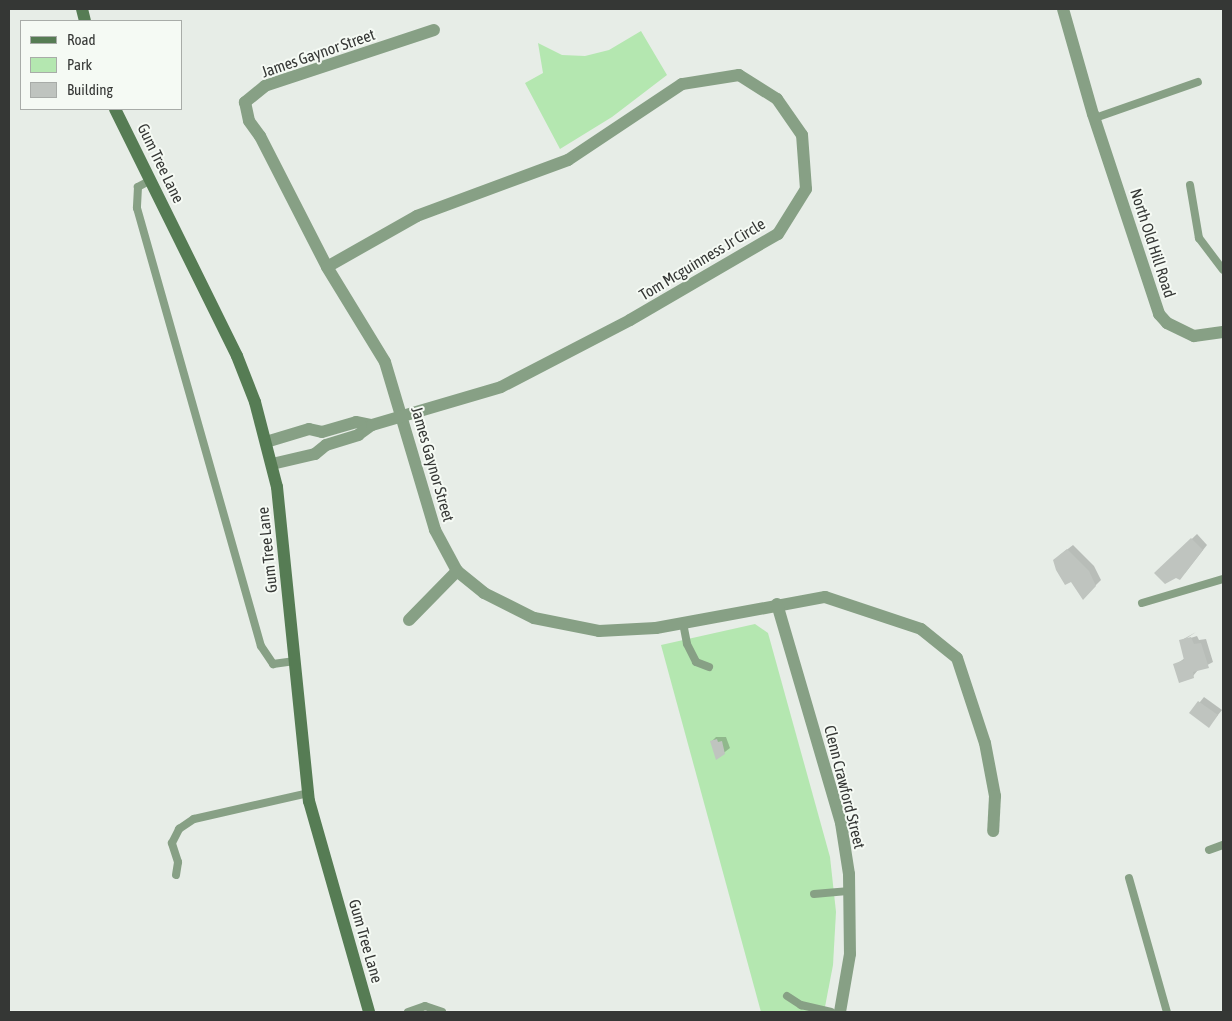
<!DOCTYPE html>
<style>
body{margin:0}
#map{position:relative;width:1232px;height:1021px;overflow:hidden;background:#e7ede7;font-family:"Asap Condensed",sans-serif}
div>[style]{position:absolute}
.green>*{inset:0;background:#b4e7b0}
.shadow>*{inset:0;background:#0003}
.building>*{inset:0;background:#bfc4bf}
.lane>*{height:8px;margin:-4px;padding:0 4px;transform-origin:4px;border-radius:4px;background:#87a085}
.street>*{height:12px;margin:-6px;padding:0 6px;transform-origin:6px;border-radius:6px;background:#87a085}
.secondary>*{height:12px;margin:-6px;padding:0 6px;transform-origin:6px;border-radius:6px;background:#567c54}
span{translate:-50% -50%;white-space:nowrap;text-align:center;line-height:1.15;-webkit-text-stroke:4px #f5faf4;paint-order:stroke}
.street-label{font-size:16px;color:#353735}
.frame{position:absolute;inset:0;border:10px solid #353735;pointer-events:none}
.legend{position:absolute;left:20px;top:20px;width:162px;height:90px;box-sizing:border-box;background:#f5faf4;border:1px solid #a8aca8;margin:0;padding:6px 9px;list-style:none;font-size:15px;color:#353735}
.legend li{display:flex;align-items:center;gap:10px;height:25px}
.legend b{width:25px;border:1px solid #a8aca8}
</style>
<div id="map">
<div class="green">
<i style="clip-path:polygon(641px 31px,667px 75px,612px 117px,560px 149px,525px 83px,543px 73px,538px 43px,562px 55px,585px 56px,609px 50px)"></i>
<i style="clip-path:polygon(755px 624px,768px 633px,830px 857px,836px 912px,833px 965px,824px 1012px,761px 1012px,661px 645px)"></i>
</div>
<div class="shadow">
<i style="clip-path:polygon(1197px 534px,1207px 545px,1185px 573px,1156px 573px)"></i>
<i style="clip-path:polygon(1073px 545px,1094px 566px,1101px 580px,1083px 598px,1060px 555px)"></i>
<i style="clip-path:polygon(1196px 632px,1184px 640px,1197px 636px,1199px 640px,1206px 639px,1213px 662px,1198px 670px,1193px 676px,1175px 665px,1185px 658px,1180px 641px)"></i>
<i style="clip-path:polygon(1204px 697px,1222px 710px,1209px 726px,1191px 713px)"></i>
<i style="clip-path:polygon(716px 737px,726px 737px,730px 748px,717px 758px,712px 741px)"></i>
</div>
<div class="building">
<i style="clip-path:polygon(1191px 538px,1203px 550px,1180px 580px,1176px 578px,1165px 584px,1154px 573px)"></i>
<i style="clip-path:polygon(1067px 549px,1089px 571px,1096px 586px,1083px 600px,1071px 582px,1065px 585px,1056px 570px,1053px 560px)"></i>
<i style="clip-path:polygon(1191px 637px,1194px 644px,1201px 643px,1209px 668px,1193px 672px,1194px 678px,1179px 683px,1173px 664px,1184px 660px,1179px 640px)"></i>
<i style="clip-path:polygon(1198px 701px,1218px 715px,1209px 728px,1189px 713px)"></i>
<i style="clip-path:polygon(717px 739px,718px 742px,722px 741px,725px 754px,716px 760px,710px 741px)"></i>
</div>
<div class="lane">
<i style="left:1095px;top:118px;width:109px;rotate:-19.3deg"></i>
<i style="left:151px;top:180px;width:15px;rotate:152deg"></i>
<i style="left:138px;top:187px;width:21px;rotate:93deg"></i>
<i style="left:137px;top:208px;width:455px;rotate:74.2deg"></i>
<i style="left:261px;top:646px;width:22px;rotate:56deg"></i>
<i style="left:273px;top:664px;width:22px;rotate:-8deg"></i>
<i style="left:1190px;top:185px;width:54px;rotate:80.4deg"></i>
<i style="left:1199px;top:238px;width:40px;rotate:53deg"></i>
<i style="left:1142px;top:603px;width:84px;rotate:-16.5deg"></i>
<i style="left:683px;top:623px;width:21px;rotate:79deg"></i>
<i style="left:687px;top:644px;width:20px;rotate:63deg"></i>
<i style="left:696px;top:662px;width:14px;rotate:21deg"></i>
<i style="left:1209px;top:850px;width:15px;rotate:-20deg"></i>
<i style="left:176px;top:875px;width:13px;rotate:-81deg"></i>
<i style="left:178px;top:862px;width:20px;rotate:-108deg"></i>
<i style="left:172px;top:843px;width:16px;rotate:-63deg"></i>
<i style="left:179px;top:829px;width:18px;rotate:-34deg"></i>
<i style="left:194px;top:819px;width:117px;rotate:-12.8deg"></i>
<i style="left:1129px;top:878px;width:139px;rotate:74.2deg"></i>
<i style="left:814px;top:894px;width:36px;rotate:-5deg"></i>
<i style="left:787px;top:996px;width:17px;rotate:33deg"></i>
<i style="left:801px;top:1005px;width:31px;rotate:13deg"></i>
<i style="left:408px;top:1012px;width:18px;rotate:-19deg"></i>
<i style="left:425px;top:1006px;width:18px;rotate:19deg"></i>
</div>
<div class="street">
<i style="left:1063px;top:9px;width:109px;rotate:74.1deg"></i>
<i style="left:1093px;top:114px;width:211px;rotate:71.7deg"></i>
<i style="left:1159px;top:314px;width:12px;rotate:48deg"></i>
<i style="left:1167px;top:323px;width:30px;rotate:26deg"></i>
<i style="left:1194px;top:336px;width:29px;rotate:-8deg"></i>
<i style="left:434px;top:30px;width:178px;rotate:161.7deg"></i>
<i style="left:265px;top:86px;width:26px;rotate:141deg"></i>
<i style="left:245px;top:102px;width:19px;rotate:78deg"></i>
<i style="left:249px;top:121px;width:19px;rotate:54deg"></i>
<i style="left:260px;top:136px;width:147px;rotate:62.9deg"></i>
<i style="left:327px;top:267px;width:111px;rotate:58.6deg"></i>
<i style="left:385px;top:362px;width:175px;rotate:73.4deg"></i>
<i style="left:435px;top:530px;width:47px;rotate:61.8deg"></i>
<i style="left:457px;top:571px;width:35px;rotate:39deg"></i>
<i style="left:484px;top:593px;width:56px;rotate:26.6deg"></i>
<i style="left:534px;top:618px;width:66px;rotate:11.3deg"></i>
<i style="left:599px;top:631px;width:57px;rotate:-3deg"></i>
<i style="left:656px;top:628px;width:172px;rotate:-10.4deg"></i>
<i style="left:825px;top:597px;width:101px;rotate:18.4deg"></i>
<i style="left:921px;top:629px;width:46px;rotate:38.9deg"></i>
<i style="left:957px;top:658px;width:89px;rotate:71.8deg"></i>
<i style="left:985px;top:743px;width:54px;rotate:79.3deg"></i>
<i style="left:995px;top:796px;width:35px;rotate:93deg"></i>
<i style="left:266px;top:442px;width:45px;rotate:-16.8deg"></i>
<i style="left:309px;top:429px;width:13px;rotate:13deg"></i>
<i style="left:322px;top:432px;width:35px;rotate:-16deg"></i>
<i style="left:356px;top:422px;width:16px;rotate:11deg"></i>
<i style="left:272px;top:464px;width:44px;rotate:-13.1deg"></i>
<i style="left:315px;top:454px;width:14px;rotate:-39deg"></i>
<i style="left:326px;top:445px;width:34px;rotate:-17deg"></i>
<i style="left:358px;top:435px;width:17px;rotate:-36deg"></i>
<i style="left:372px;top:425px;width:134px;rotate:-16.4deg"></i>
<i style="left:501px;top:387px;width:145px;rotate:-27.4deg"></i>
<i style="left:630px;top:320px;width:171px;rotate:-30.2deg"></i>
<i style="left:778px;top:234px;width:53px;rotate:-58.1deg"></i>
<i style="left:806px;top:189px;width:54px;rotate:-94.2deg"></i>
<i style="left:802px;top:135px;width:44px;rotate:-124.8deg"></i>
<i style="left:777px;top:99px;width:45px;rotate:-147.7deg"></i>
<i style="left:739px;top:75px;width:58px;rotate:171deg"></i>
<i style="left:682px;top:84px;width:137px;rotate:146.3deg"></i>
<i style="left:568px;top:160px;width:161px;rotate:159.7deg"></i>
<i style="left:417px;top:216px;width:103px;rotate:150.5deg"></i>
<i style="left:777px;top:604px;width:228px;rotate:73.7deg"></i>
<i style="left:841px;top:823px;width:52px;rotate:81.1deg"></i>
<i style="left:849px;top:874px;width:80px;rotate:89.3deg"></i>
<i style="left:850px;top:954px;width:59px;rotate:99.8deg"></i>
<i style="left:409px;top:620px;width:69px;rotate:-45.6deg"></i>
</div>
<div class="secondary">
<i style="left:82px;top:9px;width:12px;rotate:76deg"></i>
<i style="left:115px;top:109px;width:275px;rotate:63.7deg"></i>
<i style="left:237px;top:356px;width:49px;rotate:68.6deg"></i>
<i style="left:255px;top:402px;width:88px;rotate:75.5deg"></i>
<i style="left:277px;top:487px;width:316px;rotate:84.2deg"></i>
<i style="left:309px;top:801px;width:219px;rotate:74.1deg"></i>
</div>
<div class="street-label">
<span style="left:318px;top:53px;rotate:-19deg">James Gaynor Street</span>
<span style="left:161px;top:163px;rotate:64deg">Gum Tree Lane</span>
<span style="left:1153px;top:243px;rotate:72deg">North Old Hill Road</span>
<span style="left:702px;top:259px;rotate:-31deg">Tom Mcguinness Jr Circle</span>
<span style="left:433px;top:464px;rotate:74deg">James Gaynor Street</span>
<span style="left:267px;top:550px;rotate:-96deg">Gum Tree Lane</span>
<span style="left:845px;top:787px;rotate:76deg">Clenn Crawford Street</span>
<span style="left:366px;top:941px;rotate:74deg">Gum Tree Lane</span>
</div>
<div class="frame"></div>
<ul class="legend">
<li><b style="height:6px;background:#567c54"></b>Road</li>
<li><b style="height:14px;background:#b4e7b0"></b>Park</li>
<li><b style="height:14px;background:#bfc4bf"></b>Building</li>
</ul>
</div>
